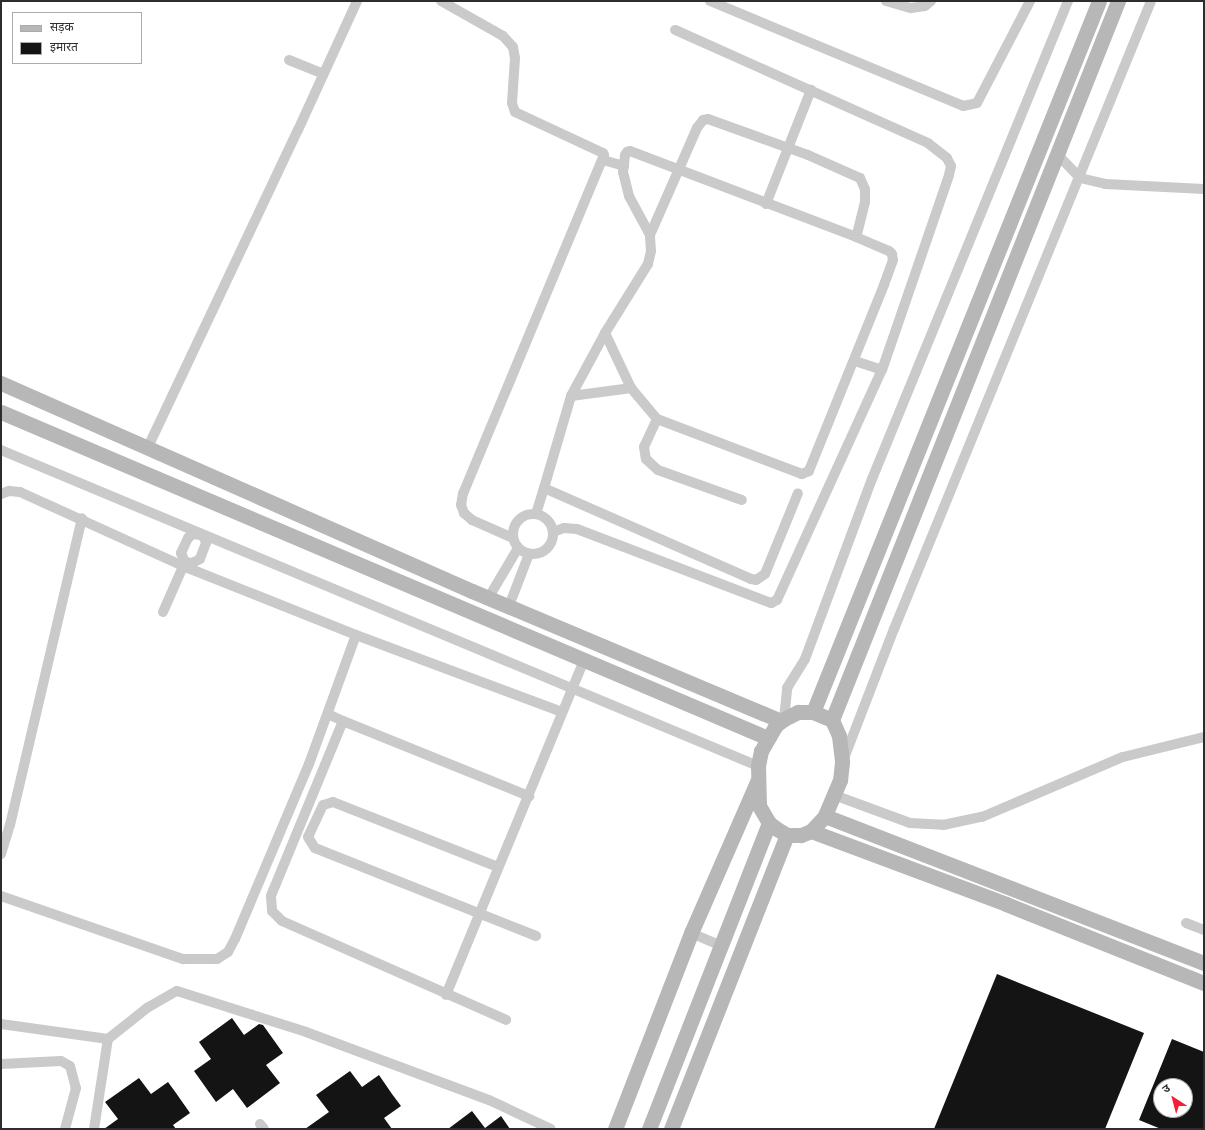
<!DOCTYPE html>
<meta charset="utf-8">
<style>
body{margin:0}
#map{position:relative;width:1205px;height:1130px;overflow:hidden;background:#fff;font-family:Figtree,"Noto Sans Devanagari",sans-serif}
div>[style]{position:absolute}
.building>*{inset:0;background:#141414}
.street>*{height:10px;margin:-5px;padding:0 5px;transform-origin:5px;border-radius:5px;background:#cacaca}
.street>.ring{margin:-5px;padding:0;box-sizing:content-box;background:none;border:10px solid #cacaca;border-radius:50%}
.secondary>*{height:15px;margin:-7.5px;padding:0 7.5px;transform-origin:7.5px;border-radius:7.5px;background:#b7b7b7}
span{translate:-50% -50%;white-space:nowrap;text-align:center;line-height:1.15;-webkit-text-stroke:4px #fff;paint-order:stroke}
.frame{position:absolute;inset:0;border:2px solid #2d2d2d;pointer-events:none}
.legend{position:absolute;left:12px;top:12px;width:130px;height:52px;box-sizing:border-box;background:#fff;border:1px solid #ababab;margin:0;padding:5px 7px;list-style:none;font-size:12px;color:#2d2d2d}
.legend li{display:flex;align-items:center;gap:8px;height:20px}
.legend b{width:20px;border:1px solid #ababab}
.north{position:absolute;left:1153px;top:1078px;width:40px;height:40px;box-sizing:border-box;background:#fff;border:1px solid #ababab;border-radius:50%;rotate:324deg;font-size:11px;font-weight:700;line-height:16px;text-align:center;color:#2d2d2d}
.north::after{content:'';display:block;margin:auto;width:14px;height:18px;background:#f41f36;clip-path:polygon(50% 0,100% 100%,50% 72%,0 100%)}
</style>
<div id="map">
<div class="building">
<i style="clip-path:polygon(997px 974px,1144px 1033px,1105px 1129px,934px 1129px)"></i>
<i style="clip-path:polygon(232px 1018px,244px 1035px,259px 1024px,263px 1025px,283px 1053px,266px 1065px,280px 1083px,247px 1108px,233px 1089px,216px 1102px,194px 1071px,211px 1059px,199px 1042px)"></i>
<i style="clip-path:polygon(evenodd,1172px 1039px,1204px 1052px,1204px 1129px,1161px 1129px,1139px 1120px,1172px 1039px,1161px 1086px,1185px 1086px,1185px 1110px,1161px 1110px,1161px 1086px)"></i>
<i style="clip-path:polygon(350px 1071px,362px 1087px,379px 1075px,392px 1094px,401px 1106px,384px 1118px,392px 1129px,305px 1129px,329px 1112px,316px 1095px)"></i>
<i style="clip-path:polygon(139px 1078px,151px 1094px,168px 1082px,176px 1093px,190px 1113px,173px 1125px,176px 1129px,104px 1129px,118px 1119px,105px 1102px)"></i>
<i style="clip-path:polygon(472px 1111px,485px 1128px,501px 1116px,510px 1129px,448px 1129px)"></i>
</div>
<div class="street">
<i style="left:441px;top:1px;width:71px;rotate:29.4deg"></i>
<i style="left:503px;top:36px;width:15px;rotate:48deg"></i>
<i style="left:513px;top:47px;width:11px;rotate:80deg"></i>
<i style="left:515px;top:58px;width:45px;rotate:93.8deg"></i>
<i style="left:512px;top:103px;width:9px;rotate:72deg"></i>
<i style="left:515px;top:112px;width:97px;rotate:25deg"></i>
<i style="left:603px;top:153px;width:2px;rotate:63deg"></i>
<i style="left:604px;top:155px;width:366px;rotate:112.6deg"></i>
<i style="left:463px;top:493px;width:12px;rotate:99deg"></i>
<i style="left:461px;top:505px;width:9px;rotate:69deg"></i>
<i style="left:464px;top:513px;width:11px;rotate:41deg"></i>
<i style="left:472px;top:520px;width:45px;rotate:23.7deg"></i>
<i style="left:710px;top:1px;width:274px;rotate:22.5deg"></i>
<i style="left:963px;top:106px;width:14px;rotate:-12deg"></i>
<i style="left:977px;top:103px;width:115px;rotate:-62.5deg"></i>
<i style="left:886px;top:1px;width:26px;rotate:16deg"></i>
<i style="left:911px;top:8px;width:14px;rotate:-8deg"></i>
<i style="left:925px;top:6px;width:8px;rotate:-40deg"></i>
<i style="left:289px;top:60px;width:37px;rotate:22deg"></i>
<i style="left:1057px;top:154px;width:33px;rotate:46deg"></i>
<i style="left:1080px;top:178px;width:26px;rotate:13deg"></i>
<i style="left:1105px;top:184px;width:99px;rotate:2.9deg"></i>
<i style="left:603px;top:160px;width:22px;rotate:16deg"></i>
<i style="left:766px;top:204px;width:123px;rotate:-68.5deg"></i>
<i style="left:650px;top:235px;width:117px;rotate:-66.3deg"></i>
<i style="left:697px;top:128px;width:10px;rotate:-53deg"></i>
<i style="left:703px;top:120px;width:5px;rotate:-11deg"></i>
<i style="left:708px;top:119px;width:106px;rotate:19.8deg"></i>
<i style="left:808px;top:155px;width:57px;rotate:23.9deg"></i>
<i style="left:860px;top:178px;width:12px;rotate:66deg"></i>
<i style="left:865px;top:189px;width:13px;rotate:90deg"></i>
<i style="left:865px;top:202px;width:36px;rotate:104deg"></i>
<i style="left:605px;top:333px;width:61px;rotate:64.7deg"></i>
<i style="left:855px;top:361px;width:28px;rotate:18deg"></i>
<i style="left:571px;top:396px;width:61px;rotate:-7.6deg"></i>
<i style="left:631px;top:388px;width:40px;rotate:50deg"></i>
<i style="left:657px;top:419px;width:31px;rotate:115deg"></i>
<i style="left:644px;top:447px;width:12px;rotate:81deg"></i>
<i style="left:646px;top:459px;width:16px;rotate:43deg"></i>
<i style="left:658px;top:470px;width:89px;rotate:19.7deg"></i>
<i style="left:148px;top:447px;width:351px;rotate:-64.7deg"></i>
<i style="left:298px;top:130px;width:142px;rotate:-65.4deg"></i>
<i style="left:1px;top:450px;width:820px;rotate:22.66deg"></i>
<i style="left:544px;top:488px;width:96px;rotate:-73.6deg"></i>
<i style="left:571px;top:396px;width:72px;rotate:-61.6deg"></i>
<i style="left:605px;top:333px;width:81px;rotate:-58.1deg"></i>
<i style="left:648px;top:264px;width:13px;rotate:-77deg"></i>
<i style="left:651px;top:251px;width:16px;rotate:-94deg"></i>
<i style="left:650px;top:235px;width:44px;rotate:-118.3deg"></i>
<i style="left:629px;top:196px;width:25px;rotate:-104deg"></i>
<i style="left:623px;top:172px;width:17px;rotate:-83deg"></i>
<i style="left:625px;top:155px;width:4px;rotate:-56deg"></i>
<i style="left:627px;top:152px;width:3px;rotate:-18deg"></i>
<i style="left:630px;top:151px;width:242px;rotate:20.8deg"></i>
<i style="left:856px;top:237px;width:36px;rotate:23deg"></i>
<i style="left:889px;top:251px;width:4px;rotate:45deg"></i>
<i style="left:892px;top:254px;width:6px;rotate:81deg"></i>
<i style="left:893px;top:260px;width:27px;rotate:110deg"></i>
<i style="left:884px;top:285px;width:201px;rotate:112deg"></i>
<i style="left:809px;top:471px;width:8px;rotate:157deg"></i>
<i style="left:802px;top:474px;width:155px;rotate:-159.2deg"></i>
<i style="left:1px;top:494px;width:9px;rotate:-21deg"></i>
<i style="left:9px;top:491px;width:11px;rotate:5deg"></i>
<i style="left:20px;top:492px;width:179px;rotate:24.4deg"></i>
<i style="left:183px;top:566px;width:186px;rotate:21.7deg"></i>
<i style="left:356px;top:635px;width:220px;rotate:20.5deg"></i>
<i style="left:536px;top:514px;width:27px;rotate:-73deg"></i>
<i style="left:544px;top:488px;width:226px;rotate:23.7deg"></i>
<i style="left:751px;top:579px;width:5px;rotate:11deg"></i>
<i style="left:756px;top:580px;width:11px;rotate:-34deg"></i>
<i style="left:765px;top:574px;width:87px;rotate:-67.8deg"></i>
<i class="ring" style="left:513px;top:514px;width:30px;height:30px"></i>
<i style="left:553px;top:532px;width:12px;rotate:-20deg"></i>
<i style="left:564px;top:528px;width:13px;rotate:4deg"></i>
<i style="left:577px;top:529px;width:208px;rotate:20.9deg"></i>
<i style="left:771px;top:603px;width:7px;rotate:-27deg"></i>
<i style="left:777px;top:600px;width:253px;rotate:-65.5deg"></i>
<i style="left:882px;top:370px;width:206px;rotate:-71deg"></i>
<i style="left:949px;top:175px;width:9px;rotate:-77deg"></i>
<i style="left:951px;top:166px;width:9px;rotate:-117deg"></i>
<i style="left:947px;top:158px;width:24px;rotate:-142deg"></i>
<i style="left:928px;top:143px;width:277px;rotate:-155.9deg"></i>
<i style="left:193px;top:534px;width:8px;rotate:7deg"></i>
<i style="left:201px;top:535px;width:6px;rotate:45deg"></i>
<i style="left:205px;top:539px;width:4px;rotate:76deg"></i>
<i style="left:206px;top:543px;width:17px;rotate:111deg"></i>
<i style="left:200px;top:559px;width:9px;rotate:153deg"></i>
<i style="left:192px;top:563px;width:7px;rotate:-172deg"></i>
<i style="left:185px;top:562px;width:10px;rotate:-114deg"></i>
<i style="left:181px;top:553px;width:17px;rotate:-65deg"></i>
<i style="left:188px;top:538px;width:6px;rotate:-39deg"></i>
<i style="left:489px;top:597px;width:57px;rotate:-59.4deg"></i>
<i style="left:509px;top:606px;width:56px;rotate:-69deg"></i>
<i style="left:163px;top:612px;width:55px;rotate:-66.3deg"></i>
<i style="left:328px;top:714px;width:17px;rotate:25deg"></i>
<i style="left:343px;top:721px;width:201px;rotate:22deg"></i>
<i style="left:784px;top:719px;width:31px;rotate:-84deg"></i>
<i style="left:787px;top:688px;width:34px;rotate:-58deg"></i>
<i style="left:805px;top:659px;width:192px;rotate:-69.6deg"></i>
<i style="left:872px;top:479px;width:517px;rotate:-67.7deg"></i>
<i style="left:343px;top:721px;width:189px;rotate:112.4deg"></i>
<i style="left:271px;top:896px;width:15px;rotate:86deg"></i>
<i style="left:272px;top:911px;width:14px;rotate:45deg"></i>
<i style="left:282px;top:921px;width:245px;rotate:23.8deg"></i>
<i style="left:843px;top:761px;width:142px;rotate:-68.9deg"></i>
<i style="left:894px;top:629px;width:679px;rotate:-67.74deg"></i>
<i style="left:834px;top:795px;width:81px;rotate:20.2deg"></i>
<i style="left:910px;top:823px;width:33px;rotate:3deg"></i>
<i style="left:943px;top:825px;width:40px;rotate:-12deg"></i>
<i style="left:982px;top:817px;width:153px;rotate:-23.1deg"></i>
<i style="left:1123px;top:757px;width:83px;rotate:-13.9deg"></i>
<i style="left:1px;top:854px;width:30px;rotate:-73deg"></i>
<i style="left:10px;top:825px;width:315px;rotate:-76.8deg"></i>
<i style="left:498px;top:867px;width:177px;rotate:-158.5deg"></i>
<i style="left:333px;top:802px;width:10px;rotate:163deg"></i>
<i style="left:323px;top:805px;width:35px;rotate:115deg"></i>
<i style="left:308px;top:837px;width:13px;rotate:58deg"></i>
<i style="left:315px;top:848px;width:238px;rotate:21.7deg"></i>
<i style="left:1px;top:896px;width:193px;rotate:19.1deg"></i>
<i style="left:183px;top:959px;width:34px"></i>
<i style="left:217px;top:959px;width:13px;rotate:-32deg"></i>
<i style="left:228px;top:952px;width:15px;rotate:-62deg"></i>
<i style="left:235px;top:939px;width:190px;rotate:-67.1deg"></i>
<i style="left:309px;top:764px;width:137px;rotate:-70deg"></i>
<i style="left:1186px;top:923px;width:19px;rotate:21deg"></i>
<i style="left:691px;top:933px;width:33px;rotate:23deg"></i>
<i style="left:446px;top:995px;width:362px;rotate:-67.6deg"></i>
<i style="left:1px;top:1024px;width:108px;rotate:8deg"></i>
<i style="left:1px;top:1064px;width:60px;rotate:-2.9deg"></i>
<i style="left:61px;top:1061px;width:10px;rotate:29deg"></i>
<i style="left:70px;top:1066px;width:23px;rotate:75deg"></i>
<i style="left:76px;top:1088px;width:42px;rotate:105deg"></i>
<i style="left:260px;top:1124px;width:6px;rotate:51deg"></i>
<i style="left:94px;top:1129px;width:91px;rotate:-81.2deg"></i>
<i style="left:108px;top:1039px;width:50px;rotate:-38.5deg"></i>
<i style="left:147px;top:1008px;width:34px;rotate:-30deg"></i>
<i style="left:177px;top:991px;width:135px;rotate:17.6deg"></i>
<i style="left:306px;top:1032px;width:195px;rotate:20.4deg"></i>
<i style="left:489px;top:1100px;width:68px;rotate:25.1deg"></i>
</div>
<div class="secondary">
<i style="left:1px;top:383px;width:515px;rotate:23.83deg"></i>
<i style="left:472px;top:591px;width:335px;rotate:22.8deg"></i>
<i style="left:1px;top:412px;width:833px;rotate:23.03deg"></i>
<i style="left:798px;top:712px;width:15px"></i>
<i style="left:813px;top:712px;width:21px;rotate:23deg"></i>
<i style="left:832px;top:720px;width:17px;rotate:66deg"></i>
<i style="left:839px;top:736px;width:26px;rotate:83deg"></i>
<i style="left:842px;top:762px;width:18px;rotate:96deg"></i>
<i style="left:840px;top:780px;width:39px;rotate:113deg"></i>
<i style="left:825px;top:816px;width:21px;rotate:133deg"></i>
<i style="left:811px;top:831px;width:11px;rotate:158deg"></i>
<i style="left:801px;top:835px;width:14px;rotate:180deg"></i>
<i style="left:787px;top:835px;width:12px;rotate:-149deg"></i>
<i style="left:777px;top:829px;width:10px;rotate:-143deg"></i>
<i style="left:769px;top:823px;width:20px;rotate:-120deg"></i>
<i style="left:759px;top:806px;width:40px;rotate:-91.4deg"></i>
<i style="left:758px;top:766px;width:15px;rotate:-79deg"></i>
<i style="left:761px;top:751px;width:30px;rotate:-60deg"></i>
<i style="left:776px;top:725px;width:10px;rotate:-37deg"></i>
<i style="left:784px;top:719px;width:16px;rotate:-27deg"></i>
<i style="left:813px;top:712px;width:766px;rotate:-68.09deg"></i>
<i style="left:832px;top:720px;width:774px;rotate:-68.31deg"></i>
<i style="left:825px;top:816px;width:407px;rotate:21.2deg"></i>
<i style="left:811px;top:831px;width:208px;rotate:20.5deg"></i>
<i style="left:1006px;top:904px;width:213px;rotate:21.8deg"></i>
<i style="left:615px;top:1129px;width:210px;rotate:-68.8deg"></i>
<i style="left:691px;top:933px;width:165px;rotate:-66.4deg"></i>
<i style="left:649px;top:1129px;width:329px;rotate:-68.6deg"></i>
<i style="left:671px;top:1129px;width:316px;rotate:-68.5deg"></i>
</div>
<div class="frame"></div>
<ul class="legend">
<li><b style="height:5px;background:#b7b7b7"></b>सड़क</li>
<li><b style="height:11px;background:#141414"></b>इमारत</li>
</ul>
<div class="north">उ</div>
</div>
